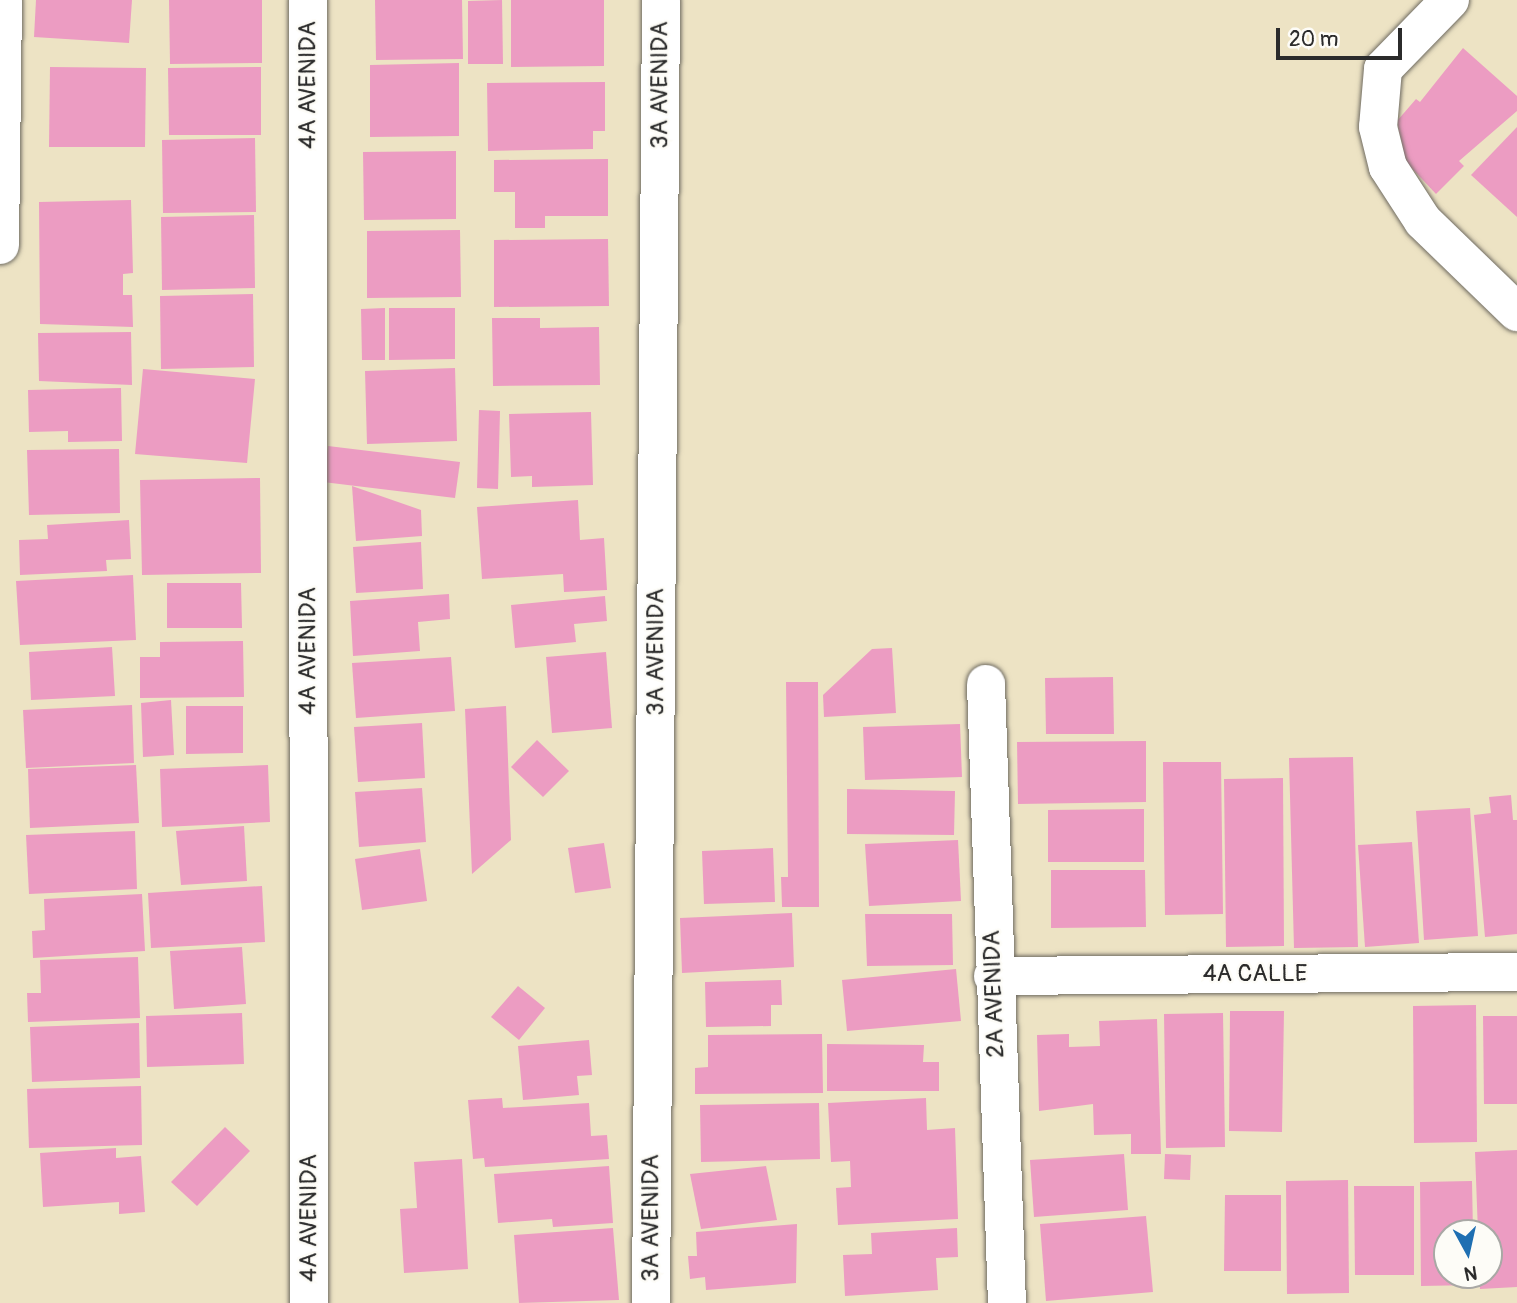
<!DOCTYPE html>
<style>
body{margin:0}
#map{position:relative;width:1517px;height:1303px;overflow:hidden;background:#ede3c4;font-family:Pangolin,sans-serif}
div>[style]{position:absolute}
.building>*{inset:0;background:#ec9cc2}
.roads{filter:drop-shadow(0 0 2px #6f6b61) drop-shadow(0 0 2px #6f6b61)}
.minor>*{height:38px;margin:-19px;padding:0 19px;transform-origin:19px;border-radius:19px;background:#fff}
span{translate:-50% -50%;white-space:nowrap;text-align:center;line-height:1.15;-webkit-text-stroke:5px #fdfcf7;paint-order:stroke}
.street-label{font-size:24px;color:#2b2b2b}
.north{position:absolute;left:1433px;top:1219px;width:70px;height:70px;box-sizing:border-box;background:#fdfcf7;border:2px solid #a9a8a5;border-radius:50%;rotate:172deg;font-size:19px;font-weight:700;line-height:28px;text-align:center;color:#2b2b2b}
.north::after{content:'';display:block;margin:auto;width:24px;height:32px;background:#1f6fb2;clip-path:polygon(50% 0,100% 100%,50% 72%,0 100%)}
.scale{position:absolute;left:1276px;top:28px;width:126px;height:32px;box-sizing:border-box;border:4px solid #2b2b2b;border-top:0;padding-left:9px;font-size:21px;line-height:24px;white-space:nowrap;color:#2b2b2b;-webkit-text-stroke:5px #fdfcf7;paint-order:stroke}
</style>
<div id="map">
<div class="building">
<i style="clip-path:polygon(36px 0,132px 0,129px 43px,34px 37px)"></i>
<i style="clip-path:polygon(169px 0,262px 0,262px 63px,170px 64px)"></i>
<i style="clip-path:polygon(375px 0,462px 0,463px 59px,376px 60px)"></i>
<i style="clip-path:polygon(502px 0,503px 64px,468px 64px,468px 1px)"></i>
<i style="clip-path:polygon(511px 0,604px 0,604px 66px,511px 67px)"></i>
<i style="clip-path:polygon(1463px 48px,1517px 96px,1517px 111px,1459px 161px,1464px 166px,1436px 194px,1406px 162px,1397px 121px,1416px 99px,1420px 102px)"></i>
<i style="clip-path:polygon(459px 63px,459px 136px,370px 137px,370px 65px)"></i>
<i style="clip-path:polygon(50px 67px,146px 68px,145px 147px,49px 147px)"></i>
<i style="clip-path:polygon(261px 67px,261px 135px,169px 135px,168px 68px)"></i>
<i style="clip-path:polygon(605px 82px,605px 131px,593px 131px,593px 149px,488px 151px,487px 83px)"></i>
<i style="clip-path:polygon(1517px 127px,1517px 217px,1471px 175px)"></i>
<i style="clip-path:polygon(255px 138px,256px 212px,163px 213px,162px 140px)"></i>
<i style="clip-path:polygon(456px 151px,456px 219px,364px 220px,363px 152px)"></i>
<i style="clip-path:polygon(608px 159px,608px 216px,545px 216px,545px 228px,515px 228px,515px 192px,494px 192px,494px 160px)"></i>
<i style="clip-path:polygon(131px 200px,133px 273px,123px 274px,123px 295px,132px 295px,133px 327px,40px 324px,39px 202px)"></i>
<i style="clip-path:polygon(254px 215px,255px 288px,162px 290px,161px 217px)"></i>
<i style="clip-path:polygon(460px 230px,461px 297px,367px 298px,367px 231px)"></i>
<i style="clip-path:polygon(608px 239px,609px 306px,494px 307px,494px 240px)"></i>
<i style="clip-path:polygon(253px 294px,254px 367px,161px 369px,160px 296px)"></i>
<i style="clip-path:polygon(385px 308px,385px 360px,362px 360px,361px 309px)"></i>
<i style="clip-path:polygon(389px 308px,455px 308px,455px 359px,389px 360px)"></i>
<i style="clip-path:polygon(492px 318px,540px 318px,540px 328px,599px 327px,600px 385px,493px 386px)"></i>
<i style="clip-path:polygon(131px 332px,132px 385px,39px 381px,38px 333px)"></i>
<i style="clip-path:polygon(455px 368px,457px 441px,367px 444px,365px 371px)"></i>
<i style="clip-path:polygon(143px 369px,255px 379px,247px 463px,135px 454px)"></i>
<i style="clip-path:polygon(121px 388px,122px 441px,68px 442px,68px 431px,29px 432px,28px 390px)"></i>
<i style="clip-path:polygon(479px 410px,500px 411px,498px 489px,477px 488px)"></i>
<i style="clip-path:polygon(591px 412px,593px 485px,532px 487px,532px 476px,511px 477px,509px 414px)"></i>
<i style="clip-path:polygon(328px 446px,460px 462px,455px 498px,323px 482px)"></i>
<i style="clip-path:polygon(119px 449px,120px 513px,29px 515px,27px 450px)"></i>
<i style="clip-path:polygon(260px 478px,261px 573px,142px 575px,140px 480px)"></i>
<i style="clip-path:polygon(352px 486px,421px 510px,422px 536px,356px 541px)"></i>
<i style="clip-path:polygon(578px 500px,580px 540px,604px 538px,607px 590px,564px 592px,563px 574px,482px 579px,477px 507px)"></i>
<i style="clip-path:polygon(129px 520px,131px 559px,106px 560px,107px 571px,20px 575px,19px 540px,48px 539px,47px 525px)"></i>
<i style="clip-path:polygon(421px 542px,423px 589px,356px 593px,353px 547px)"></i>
<i style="clip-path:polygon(133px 575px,136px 640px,20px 645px,16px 581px)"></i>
<i style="clip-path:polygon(167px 583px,241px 583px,242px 628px,167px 628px)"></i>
<i style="clip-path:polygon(449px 594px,450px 619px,418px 622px,420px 651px,353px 656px,350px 601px)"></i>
<i style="clip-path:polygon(605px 596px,607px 621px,574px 624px,576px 642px,515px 648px,511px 605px)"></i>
<i style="clip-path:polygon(243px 641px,244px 697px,140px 698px,140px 657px,160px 657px,160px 642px)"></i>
<i style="clip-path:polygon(112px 647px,115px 696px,31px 700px,29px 652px)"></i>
<i style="clip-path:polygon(892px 648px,896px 713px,824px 717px,823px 695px,872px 649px)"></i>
<i style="clip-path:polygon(606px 652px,612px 728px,552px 733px,546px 657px)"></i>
<i style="clip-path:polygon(451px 657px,455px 711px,356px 718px,352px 663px)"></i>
<i style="clip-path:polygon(1113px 677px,1114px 734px,1046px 734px,1045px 678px)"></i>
<i style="clip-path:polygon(786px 682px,818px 682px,819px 907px,782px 907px,781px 877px,788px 877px)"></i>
<i style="clip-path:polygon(171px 700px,174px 755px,143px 757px,141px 703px)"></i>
<i style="clip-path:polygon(132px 705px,134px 763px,26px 768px,23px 710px)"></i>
<i style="clip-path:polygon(186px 706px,243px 706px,243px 753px,186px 754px)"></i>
<i style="clip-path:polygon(506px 706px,511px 840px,472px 874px,465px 709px)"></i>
<i style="clip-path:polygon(422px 723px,425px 778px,358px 782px,354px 727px)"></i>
<i style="clip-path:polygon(960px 724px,962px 777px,865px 780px,863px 727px)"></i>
<i style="clip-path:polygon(537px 740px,569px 771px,543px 797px,511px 767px)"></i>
<i style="clip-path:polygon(1146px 741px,1146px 802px,1018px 804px,1017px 742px)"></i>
<i style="clip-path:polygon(1353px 757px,1358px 947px,1294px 948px,1289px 758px)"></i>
<i style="clip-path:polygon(1163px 762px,1221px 762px,1223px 914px,1165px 915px)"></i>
<i style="clip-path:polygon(136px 765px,139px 823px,30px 828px,28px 769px)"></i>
<i style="clip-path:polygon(268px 765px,270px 822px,162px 827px,160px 769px)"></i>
<i style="clip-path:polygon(1283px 778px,1284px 946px,1226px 947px,1224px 779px)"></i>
<i style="clip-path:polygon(422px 788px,426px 842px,359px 847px,355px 792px)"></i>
<i style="clip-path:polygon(847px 789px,955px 791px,954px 835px,847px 834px)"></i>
<i style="clip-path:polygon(1511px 795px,1513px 820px,1517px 820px,1517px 934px,1485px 937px,1474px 815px,1491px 813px,1489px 797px)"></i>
<i style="clip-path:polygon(1470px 808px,1478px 936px,1424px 940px,1416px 811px)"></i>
<i style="clip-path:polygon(1144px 809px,1144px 862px,1048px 862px,1048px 810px)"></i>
<i style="clip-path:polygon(244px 826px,247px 881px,181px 885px,176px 831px)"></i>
<i style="clip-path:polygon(135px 831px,137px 889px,29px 894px,26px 835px)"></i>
<i style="clip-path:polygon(958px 840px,961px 901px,869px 906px,865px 844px)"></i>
<i style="clip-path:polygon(1412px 842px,1419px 943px,1365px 947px,1358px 845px)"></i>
<i style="clip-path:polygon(604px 843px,611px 888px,575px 893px,568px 848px)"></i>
<i style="clip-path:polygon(773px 848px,775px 902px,704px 904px,702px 851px)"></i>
<i style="clip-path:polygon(420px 849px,427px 901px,362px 910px,355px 859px)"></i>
<i style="clip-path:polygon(1051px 870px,1145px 870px,1146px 927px,1051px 928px)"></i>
<i style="clip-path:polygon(262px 886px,265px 942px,151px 948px,148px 893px)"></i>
<i style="clip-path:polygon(142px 894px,145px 951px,33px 958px,32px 931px,45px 930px,44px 899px)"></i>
<i style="clip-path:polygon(792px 913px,794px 967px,682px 973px,680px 918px)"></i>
<i style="clip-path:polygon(865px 914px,952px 914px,953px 965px,867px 966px)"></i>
<i style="clip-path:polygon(242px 947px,246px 1004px,174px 1009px,170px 951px)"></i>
<i style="clip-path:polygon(138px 957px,140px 1018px,28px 1022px,27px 993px,41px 993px,40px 960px)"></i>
<i style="clip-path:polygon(956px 969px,961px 1021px,847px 1031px,842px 980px)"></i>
<i style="clip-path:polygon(781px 980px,782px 1005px,771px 1005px,771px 1026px,706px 1027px,705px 982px)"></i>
<i style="clip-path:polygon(518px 986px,545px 1008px,519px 1040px,491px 1017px)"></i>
<i style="clip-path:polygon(1476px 1005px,1477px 1142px,1414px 1143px,1413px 1006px)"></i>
<i style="clip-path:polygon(1230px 1011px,1284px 1011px,1282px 1132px,1229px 1131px)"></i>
<i style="clip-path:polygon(242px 1013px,244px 1064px,147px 1067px,146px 1016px)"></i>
<i style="clip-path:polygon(1223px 1013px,1225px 1147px,1166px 1148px,1164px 1014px)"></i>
<i style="clip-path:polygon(1483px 1016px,1517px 1016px,1517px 1104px,1484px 1104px)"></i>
<i style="clip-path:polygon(1157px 1019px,1161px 1154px,1131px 1154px,1131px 1134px,1094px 1135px,1093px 1104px,1039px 1111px,1037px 1035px,1069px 1034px,1069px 1047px,1100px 1046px,1099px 1021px)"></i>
<i style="clip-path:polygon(139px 1023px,140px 1078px,32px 1082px,30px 1027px)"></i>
<i style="clip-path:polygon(822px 1034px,823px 1093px,695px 1094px,695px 1068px,708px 1067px,708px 1035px)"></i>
<i style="clip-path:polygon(589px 1040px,592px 1075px,577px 1076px,579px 1095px,523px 1100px,518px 1046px)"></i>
<i style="clip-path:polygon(827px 1044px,924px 1045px,923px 1062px,939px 1062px,939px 1091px,827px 1091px)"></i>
<i style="clip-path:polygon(141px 1086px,142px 1145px,29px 1148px,27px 1089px)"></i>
<i style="clip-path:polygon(502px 1098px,503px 1108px,589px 1103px,591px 1136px,607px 1135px,609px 1159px,485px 1167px,484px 1158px,473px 1159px,468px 1100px)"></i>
<i style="clip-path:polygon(926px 1098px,927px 1130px,955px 1128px,958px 1219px,838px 1225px,836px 1188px,851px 1187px,850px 1161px,831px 1162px,828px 1103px)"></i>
<i style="clip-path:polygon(819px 1103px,820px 1159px,701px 1162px,700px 1105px)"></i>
<i style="clip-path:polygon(225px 1127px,250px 1151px,197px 1206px,171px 1182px)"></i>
<i style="clip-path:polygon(116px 1148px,116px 1158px,141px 1156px,145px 1212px,119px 1214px,119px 1202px,43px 1207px,40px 1153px)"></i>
<i style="clip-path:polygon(1517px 1150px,1517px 1287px,1480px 1289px,1479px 1275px,1489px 1275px,1489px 1233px,1478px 1233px,1475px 1152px)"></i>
<i style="clip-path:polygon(1124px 1154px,1128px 1210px,1034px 1217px,1030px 1160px)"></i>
<i style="clip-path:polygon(1165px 1154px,1191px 1155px,1190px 1180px,1164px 1179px)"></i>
<i style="clip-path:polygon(462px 1159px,468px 1269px,404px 1273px,400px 1209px,417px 1208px,414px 1162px)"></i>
<i style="clip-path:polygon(609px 1166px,613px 1223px,553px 1227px,552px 1219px,498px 1223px,494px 1174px)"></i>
<i style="clip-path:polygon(766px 1166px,777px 1220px,701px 1229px,690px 1174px)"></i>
<i style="clip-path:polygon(1348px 1180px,1349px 1293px,1287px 1294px,1286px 1181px)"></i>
<i style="clip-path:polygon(1472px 1181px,1473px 1233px,1447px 1233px,1447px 1275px,1474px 1275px,1474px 1285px,1421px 1286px,1420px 1182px)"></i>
<i style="clip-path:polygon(1354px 1186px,1414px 1186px,1414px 1275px,1355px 1275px)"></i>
<i style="clip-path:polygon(1225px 1195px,1281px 1195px,1281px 1271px,1224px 1271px)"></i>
<i style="clip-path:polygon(1146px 1216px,1153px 1292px,1046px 1301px,1040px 1224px)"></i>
<i style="clip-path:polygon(797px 1224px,796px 1283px,706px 1290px,705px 1277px,690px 1279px,688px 1256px,697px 1256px,696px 1232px)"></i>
<i style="clip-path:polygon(613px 1228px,619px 1300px,519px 1303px,514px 1235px)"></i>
<i style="clip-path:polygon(957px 1228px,958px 1257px,936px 1258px,938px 1290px,845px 1296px,843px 1255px,872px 1254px,871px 1233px)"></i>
</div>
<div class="roads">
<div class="minor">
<i style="left:308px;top:0;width:1303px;rotate:89.96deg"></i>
<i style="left:1450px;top:0;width:96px;rotate:134.2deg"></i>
<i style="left:1383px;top:69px;width:58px;rotate:94.9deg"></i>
<i style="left:1378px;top:127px;width:41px;rotate:76deg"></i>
<i style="left:1388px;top:167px;width:64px;rotate:57.1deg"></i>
<i style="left:1423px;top:221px;width:131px;rotate:44.1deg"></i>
<i style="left:0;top:245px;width:245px;rotate:-89.3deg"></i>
<i style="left:986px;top:684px;width:619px;rotate:88.06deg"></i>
<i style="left:993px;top:976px;width:524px;rotate:-0.44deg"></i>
<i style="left:651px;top:1303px;width:1303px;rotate:-89.56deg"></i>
</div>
</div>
<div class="street-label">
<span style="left:308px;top:85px;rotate:-90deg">4A AVENIDA</span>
<span style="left:660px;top:85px;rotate:-90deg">3A AVENIDA</span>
<span style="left:308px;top:651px;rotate:-90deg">4A AVENIDA</span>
<span style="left:656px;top:652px;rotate:-90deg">3A AVENIDA</span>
<span style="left:1255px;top:974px">4A CALLE</span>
<span style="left:994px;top:994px;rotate:-92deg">2A AVENIDA</span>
<span style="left:309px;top:1218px;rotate:-90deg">4A AVENIDA</span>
<span style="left:651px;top:1218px;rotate:-90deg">3A AVENIDA</span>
</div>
<div class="north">N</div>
<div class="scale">20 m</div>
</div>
